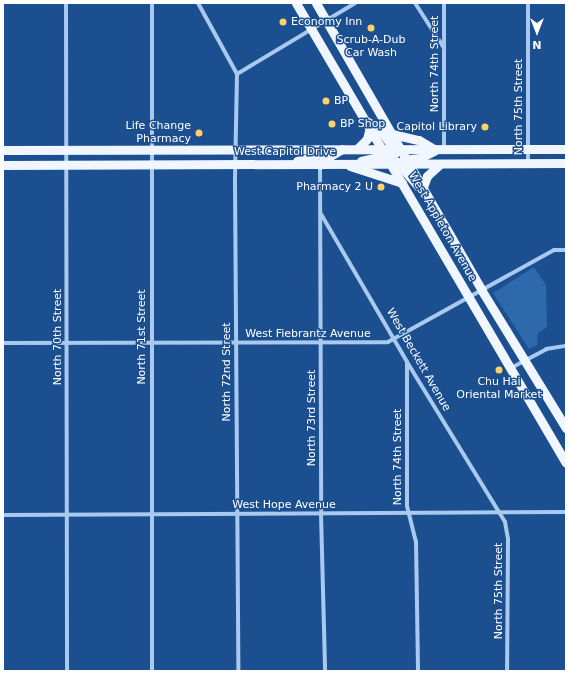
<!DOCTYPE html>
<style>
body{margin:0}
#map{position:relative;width:569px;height:674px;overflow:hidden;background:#1b4f8f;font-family:"DejaVu Sans",sans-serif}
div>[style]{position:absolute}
.green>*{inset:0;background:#2e69ad}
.minor>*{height:4px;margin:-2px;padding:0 2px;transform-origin:2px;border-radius:2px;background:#a9c9ee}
.primary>*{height:9px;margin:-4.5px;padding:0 4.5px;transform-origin:4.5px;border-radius:4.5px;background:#f0f6ff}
.dots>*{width:11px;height:11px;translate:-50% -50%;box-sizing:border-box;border:2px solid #1b4f8f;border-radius:50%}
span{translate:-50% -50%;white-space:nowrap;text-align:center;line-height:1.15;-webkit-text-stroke:3px #1b4f8f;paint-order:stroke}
.poi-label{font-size:11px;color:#fff}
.left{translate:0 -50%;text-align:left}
.right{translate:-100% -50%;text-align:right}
.street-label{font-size:11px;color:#fff}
.frame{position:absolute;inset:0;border:4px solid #fff;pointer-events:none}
.north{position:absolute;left:517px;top:12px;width:40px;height:40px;-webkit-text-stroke:3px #1b4f8f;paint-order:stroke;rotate:180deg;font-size:11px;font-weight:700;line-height:16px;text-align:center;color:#fff}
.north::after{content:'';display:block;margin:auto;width:14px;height:18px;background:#fff;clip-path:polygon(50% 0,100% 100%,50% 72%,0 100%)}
</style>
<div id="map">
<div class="green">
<i style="clip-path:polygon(534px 267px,546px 285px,547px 327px,538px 333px,537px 345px,529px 349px,493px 293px)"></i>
</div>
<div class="minor">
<i style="left:66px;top:3px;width:668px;rotate:89.91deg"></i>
<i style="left:152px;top:3px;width:668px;rotate:90deg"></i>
<i style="left:198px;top:3px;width:81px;rotate:61.2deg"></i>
<i style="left:415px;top:3px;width:54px;rotate:57.2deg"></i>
<i style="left:528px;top:3px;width:160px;rotate:90deg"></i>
<i style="left:237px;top:74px;width:108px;rotate:91.1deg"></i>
<i style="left:235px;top:182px;width:489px;rotate:89.6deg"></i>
<i style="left:237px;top:74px;width:138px;rotate:-31deg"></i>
<i style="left:444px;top:149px;width:146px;rotate:-90deg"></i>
<i style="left:320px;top:165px;width:349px;rotate:89.8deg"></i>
<i style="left:321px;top:514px;width:157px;rotate:88.5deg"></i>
<i style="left:321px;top:214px;width:171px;rotate:59.8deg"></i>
<i style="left:407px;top:362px;width:188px;rotate:58.5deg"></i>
<i style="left:505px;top:522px;width:17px;rotate:80deg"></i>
<i style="left:508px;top:539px;width:132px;rotate:90.4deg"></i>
<i style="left:3px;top:343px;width:385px;rotate:-0.1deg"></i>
<i style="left:388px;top:342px;width:190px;rotate:-29deg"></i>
<i style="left:554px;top:250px;width:12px"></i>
<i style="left:407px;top:362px;width:144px;rotate:90deg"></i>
<i style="left:407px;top:506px;width:36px;rotate:76deg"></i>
<i style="left:416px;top:541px;width:130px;rotate:89.1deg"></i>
<i style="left:511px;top:368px;width:40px;rotate:-28deg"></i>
<i style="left:546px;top:349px;width:20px;rotate:-9deg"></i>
<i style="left:3px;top:515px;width:563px;rotate:-0.31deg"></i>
</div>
<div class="primary">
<i style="left:296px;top:3px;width:533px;rotate:59.59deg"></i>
<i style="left:316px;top:3px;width:332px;rotate:60deg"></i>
<i style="left:482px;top:291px;width:161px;rotate:58.5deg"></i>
<i style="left:366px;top:121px;width:13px;rotate:27deg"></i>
<i style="left:378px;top:127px;width:31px;rotate:54deg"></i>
<i style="left:392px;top:134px;width:28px;rotate:13deg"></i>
<i style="left:419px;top:140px;width:17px;rotate:31deg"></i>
<i style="left:357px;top:149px;width:14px;rotate:-45deg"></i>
<i style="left:367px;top:139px;width:12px;rotate:-76deg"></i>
<i style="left:3px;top:150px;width:563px;rotate:-0.1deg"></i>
<i style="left:403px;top:160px;width:17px;rotate:-7deg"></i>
<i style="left:420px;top:158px;width:16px;rotate:-27deg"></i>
<i style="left:297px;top:161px;width:17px;rotate:-13deg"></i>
<i style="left:314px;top:157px;width:10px;rotate:-53deg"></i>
<i style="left:361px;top:161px;width:31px;rotate:-13deg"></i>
<i style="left:396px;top:161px;width:41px;rotate:48.9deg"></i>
<i style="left:3px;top:165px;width:563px;rotate:-0.2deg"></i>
<i style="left:320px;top:165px;width:6px;rotate:-59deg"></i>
<i style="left:323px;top:160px;width:22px;rotate:-30deg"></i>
<i style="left:350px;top:166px;width:55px;rotate:18.1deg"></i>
<i style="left:423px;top:187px;width:12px;rotate:-70deg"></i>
<i style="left:427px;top:176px;width:16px;rotate:-43deg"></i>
</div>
<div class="dots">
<i style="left:283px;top:22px;background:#ffd166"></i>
<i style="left:371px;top:28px;background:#ffd166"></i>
<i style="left:326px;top:101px;background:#ffd166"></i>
<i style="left:332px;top:124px;background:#ffd166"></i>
<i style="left:485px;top:127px;background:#ffd166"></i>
<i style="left:199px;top:133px;background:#ffd166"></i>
<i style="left:381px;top:187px;background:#ffd166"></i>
<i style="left:499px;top:370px;background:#ffd166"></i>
</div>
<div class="poi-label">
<span class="left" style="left:291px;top:22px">Economy Inn</span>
<span style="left:371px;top:47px">Scrub-A-Dub<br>Car Wash</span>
<span class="left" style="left:334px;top:101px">BP</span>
<span class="left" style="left:340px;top:124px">BP Shop</span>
<span class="right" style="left:191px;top:133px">Life Change<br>Pharmacy</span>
<span class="right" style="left:477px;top:127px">Capitol Library</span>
<span class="right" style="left:373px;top:187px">Pharmacy 2 U</span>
<span style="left:499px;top:389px">Chu Hai<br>Oriental Market</span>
</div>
<div class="street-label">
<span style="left:435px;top:64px;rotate:-90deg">North 74th Street</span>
<span style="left:519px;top:107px;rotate:-90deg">North 75th Street</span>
<span style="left:285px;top:152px">West Capitol Drive</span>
<span style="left:442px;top:227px;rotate:60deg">West Appleton Avenue</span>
<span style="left:308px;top:334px">West Fiebrantz Avenue</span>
<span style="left:58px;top:337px;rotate:-90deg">North 70th Street</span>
<span style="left:142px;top:337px;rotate:-90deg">North 71st Street</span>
<span style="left:418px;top:360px;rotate:60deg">West Beckett Avenue</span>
<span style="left:227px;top:372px;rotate:-90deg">North 72nd Street</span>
<span style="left:312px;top:418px;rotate:-90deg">North 73rd Street</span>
<span style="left:398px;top:457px;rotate:-90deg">North 74th Street</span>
<span style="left:284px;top:505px">West Hope Avenue</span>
<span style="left:499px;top:591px;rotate:-90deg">North 75th Street</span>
</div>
<div class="frame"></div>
<div class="north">N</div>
</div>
